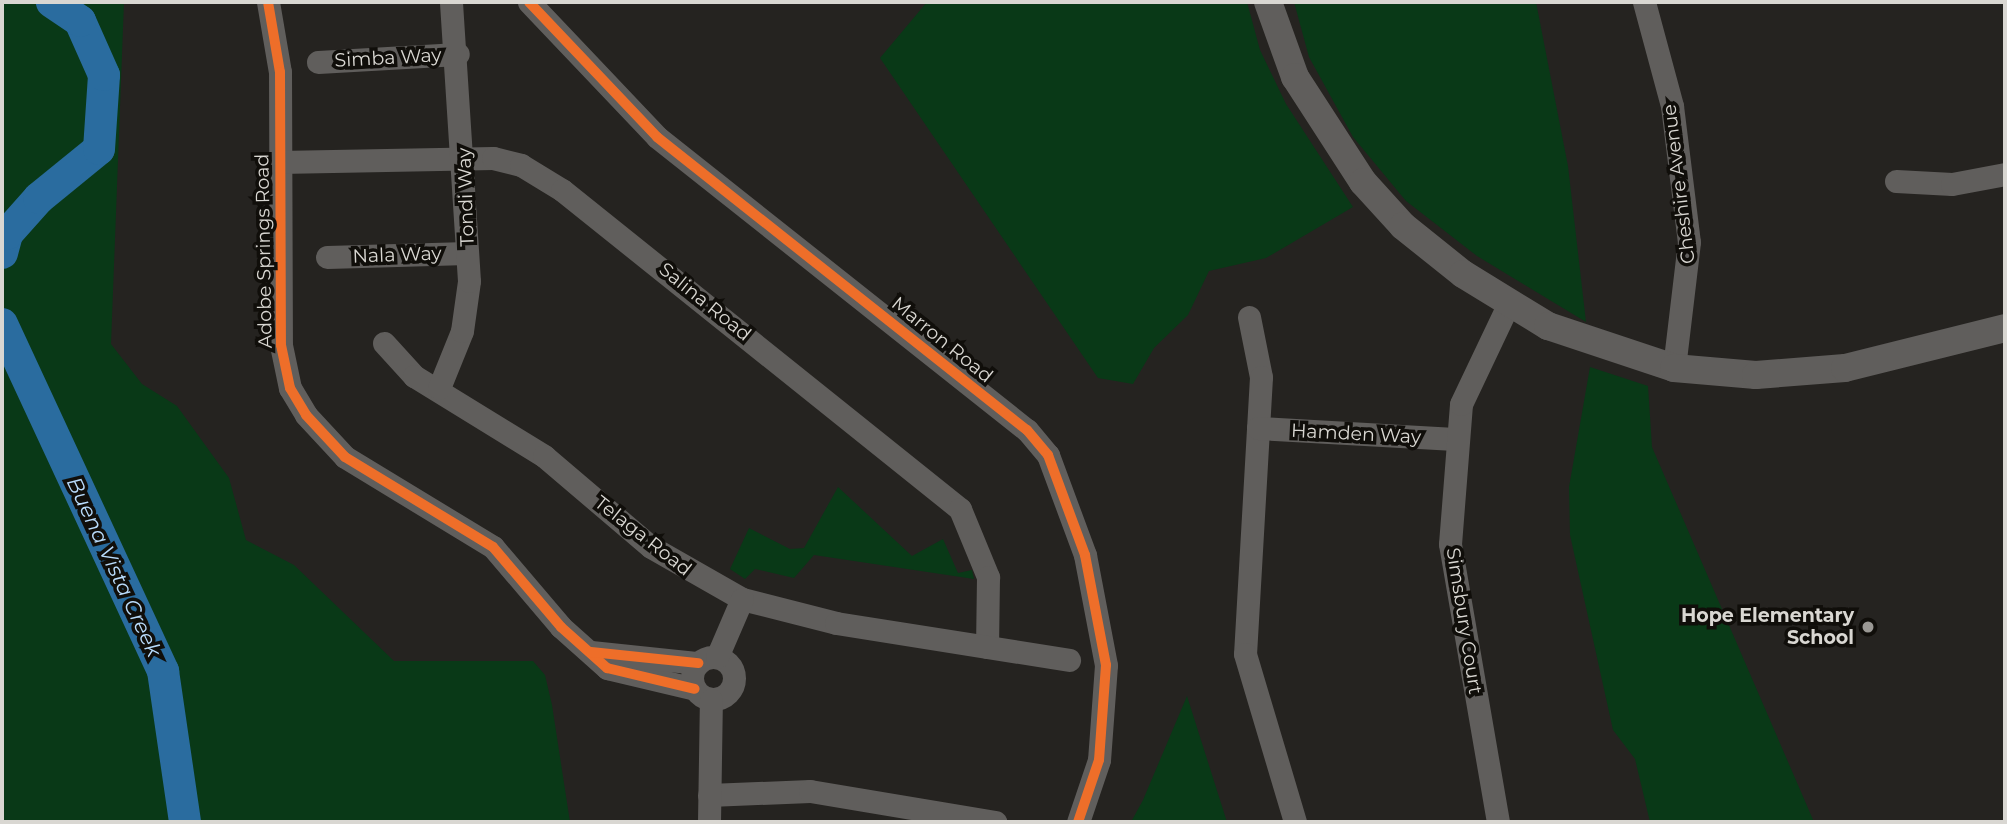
<!DOCTYPE html>
<style>
body{margin:0}
#map{position:relative;width:2007px;height:824px;overflow:hidden;background:#252320;font-family:Montserrat,sans-serif}
div>[style]{position:absolute}
.green>*{inset:0;background:#093917}
.river>*{height:32px;margin:-16px;padding:0 16px;transform-origin:16px;border-radius:16px;background:#2a6c9f}
.minor>*{height:23px;margin:-11.5px;padding:0 11.5px;transform-origin:11.5px;border-radius:11.5px;background:#605e5c}
.minor>.ring{margin:-11.5px;padding:0;box-sizing:content-box;background:none;border:23px solid #605e5c;border-radius:50%}
.major>*{height:28px;margin:-14px;padding:0 14px;transform-origin:14px;border-radius:14px;background:#605e5c}
.cycleway>*{height:10px;margin:-5px;padding:0 5px;transform-origin:5px;border-radius:5px;background:#ee6e29}
.dots>*{width:19px;height:19px;translate:-50% -50%;box-sizing:border-box;border:4px solid #100e0a;border-radius:50%}
span{translate:-50% -50%;white-space:nowrap;text-align:center;line-height:1.15;-webkit-text-stroke:7px #100e0a;paint-order:stroke}
.street-label{font-size:19px;color:#d9d7d2}
.poi-label{font-size:19px;color:#d9d7d2;font-weight:700}
.right{translate:-100% -50%;text-align:right}
.water-label{font-size:21px;color:#b9dcfc;font-style:italic}
.frame{position:absolute;inset:0;border:4px solid #d9d7d2;pointer-events:none}
</style>
<div id="map">
<div class="green">
<i style="clip-path:polygon(2px 2px,124px 2px,111px 344px,142px 384px,177px 406px,229px 478px,246px 540px,294px 565px,394px 661px,533px 661px,545px 675px,552px 705px,570px 822px,2px 822px)"></i>
<i style="clip-path:polygon(927px 2px,1247px 2px,1260px 50px,1286px 104px,1353px 207px,1266px 258px,1209px 271px,1188px 315px,1154px 348px,1133px 384px,1098px 378px,880px 58px)"></i>
<i style="clip-path:polygon(1294px 2px,1536px 2px,1568px 166px,1586px 322px,1477px 256px,1406px 201px,1353px 137px,1309px 57px)"></i>
<i style="clip-path:polygon(1590px 367px,1648px 386px,1652px 447px,1814px 822px,1650px 822px,1635px 759px,1613px 730px,1570px 535px,1569px 487px)"></i>
<i style="clip-path:polygon(838px 487px,912px 556px,943px 539px,958px 573px,972px 570px,974px 579px,814px 555px,794px 578px,755px 569px,745px 579px,730px 569px,749px 528px,790px 549px,804px 548px)"></i>
<i style="clip-path:polygon(1187px 696px,1227px 822px,1131px 822px,1143px 800px)"></i>
</div>
<div class="river">
<i style="left:2px;top:253px;width:20px;rotate:-75deg"></i>
<i style="left:7px;top:234px;width:48px;rotate:-48.4deg"></i>
<i style="left:39px;top:198px;width:77px;rotate:-39.2deg"></i>
<i style="left:99px;top:149px;width:74px;rotate:-86.1deg"></i>
<i style="left:104px;top:75px;width:59px;rotate:-114deg"></i>
<i style="left:80px;top:21px;width:34px;rotate:-146deg"></i>
<i style="left:2px;top:324px;width:383px;rotate:65.1deg"></i>
<i style="left:163px;top:671px;width:153px;rotate:81.7deg"></i>
</div>
<div class="minor">
<i style="left:268px;top:2px;width:71px;rotate:80.3deg"></i>
<i style="left:280px;top:72px;width:273px;rotate:89.8deg"></i>
<i style="left:281px;top:345px;width:44px;rotate:78.2deg"></i>
<i style="left:290px;top:388px;width:31px;rotate:59deg"></i>
<i style="left:306px;top:415px;width:57px;rotate:47.1deg"></i>
<i style="left:345px;top:457px;width:173px;rotate:31.3deg"></i>
<i style="left:493px;top:547px;width:105px;rotate:49.6deg"></i>
<i style="left:561px;top:627px;width:62px;rotate:41.7deg"></i>
<i style="left:607px;top:668px;width:90px;rotate:13.4deg"></i>
<i style="left:529px;top:2px;width:186px;rotate:46.5deg"></i>
<i style="left:657px;top:137px;width:472px;rotate:38.4deg"></i>
<i style="left:1027px;top:430px;width:33px;rotate:50deg"></i>
<i style="left:1048px;top:455px;width:107px;rotate:69.7deg"></i>
<i style="left:1085px;top:555px;width:112px;rotate:79.2deg"></i>
<i style="left:1106px;top:665px;width:95px;rotate:94.2deg"></i>
<i style="left:1099px;top:760px;width:65px;rotate:108.7deg"></i>
<i style="left:1644px;top:2px;width:108px;rotate:74.9deg"></i>
<i style="left:1672px;top:106px;width:137px;rotate:82.9deg"></i>
<i style="left:1689px;top:242px;width:127px;rotate:96.8deg"></i>
<i style="left:318px;top:62px;width:140px;rotate:-3.3deg"></i>
<i style="left:279px;top:162px;width:214px;rotate:-1.1deg"></i>
<i style="left:493px;top:158px;width:29px;rotate:14deg"></i>
<i style="left:521px;top:165px;width:48px;rotate:31.4deg"></i>
<i style="left:562px;top:190px;width:510px;rotate:38.71deg"></i>
<i style="left:960px;top:509px;width:74px;rotate:67.6deg"></i>
<i style="left:988px;top:577px;width:70px;rotate:90.8deg"></i>
<i style="left:1896px;top:181px;width:56px;rotate:3.1deg"></i>
<i style="left:1952px;top:184px;width:54px;rotate:-10.7deg"></i>
<i style="left:327px;top:257px;width:140px;rotate:-1.6deg"></i>
<i style="left:1249px;top:317px;width:61px;rotate:78.7deg"></i>
<i style="left:1261px;top:377px;width:277px;rotate:93.3deg"></i>
<i style="left:1245px;top:654px;width:175px;rotate:73.4deg"></i>
<i style="left:384px;top:343px;width:45px;rotate:47.7deg"></i>
<i style="left:414px;top:376px;width:153px;rotate:31.6deg"></i>
<i style="left:544px;top:456px;width:140px;rotate:40.4deg"></i>
<i style="left:651px;top:547px;width:105px;rotate:29.7deg"></i>
<i style="left:742px;top:599px;width:97px;rotate:14.3deg"></i>
<i style="left:836px;top:623px;width:236px;rotate:9deg"></i>
<i style="left:439px;top:388px;width:61px;rotate:-68deg"></i>
<i style="left:462px;top:331px;width:50px;rotate:-82deg"></i>
<i style="left:469px;top:281px;width:280px;rotate:-93.7deg"></i>
<i style="left:1258px;top:428px;width:197px;rotate:3.2deg"></i>
<i style="left:591px;top:652px;width:108px;rotate:5.9deg"></i>
<i class="ring" style="left:692px;top:657px;width:19px;height:19px"></i>
<i style="left:717px;top:657px;width:63px;rotate:-66.7deg"></i>
<i style="left:709px;top:795px;width:101px;rotate:-2.3deg"></i>
<i style="left:810px;top:791px;width:188px;rotate:9.5deg"></i>
<i style="left:709px;top:822px;width:122px;rotate:-89.1deg"></i>
<i style="left:1498px;top:822px;width:282px;rotate:-99.8deg"></i>
<i style="left:1450px;top:544px;width:140px;rotate:-85.5deg"></i>
<i style="left:1461px;top:404px;width:112px;rotate:-64.6deg"></i>
</div>
<div class="major">
<i style="left:1268px;top:2px;width:80px;rotate:70.2deg"></i>
<i style="left:1295px;top:77px;width:125px;rotate:57.1deg"></i>
<i style="left:1363px;top:182px;width:59px;rotate:47.7deg"></i>
<i style="left:1403px;top:226px;width:77px;rotate:38.7deg"></i>
<i style="left:1463px;top:274px;width:100px;rotate:31.5deg"></i>
<i style="left:1548px;top:326px;width:133px;rotate:18.4deg"></i>
<i style="left:1674px;top:368px;width:82px;rotate:4.9deg"></i>
<i style="left:1756px;top:375px;width:89px;rotate:-4.5deg"></i>
<i style="left:1845px;top:368px;width:165px;rotate:-14deg"></i>
</div>
<div class="cycleway">
<i style="left:268px;top:2px;width:71px;rotate:80.3deg"></i>
<i style="left:280px;top:72px;width:273px;rotate:89.8deg"></i>
<i style="left:281px;top:345px;width:44px;rotate:78.2deg"></i>
<i style="left:290px;top:388px;width:31px;rotate:59deg"></i>
<i style="left:306px;top:415px;width:57px;rotate:47.1deg"></i>
<i style="left:345px;top:457px;width:173px;rotate:31.3deg"></i>
<i style="left:493px;top:547px;width:105px;rotate:49.6deg"></i>
<i style="left:561px;top:627px;width:62px;rotate:41.7deg"></i>
<i style="left:607px;top:668px;width:90px;rotate:13.4deg"></i>
<i style="left:529px;top:2px;width:186px;rotate:46.5deg"></i>
<i style="left:657px;top:137px;width:472px;rotate:38.4deg"></i>
<i style="left:1027px;top:430px;width:33px;rotate:50deg"></i>
<i style="left:1048px;top:455px;width:107px;rotate:69.7deg"></i>
<i style="left:1085px;top:555px;width:112px;rotate:79.2deg"></i>
<i style="left:1106px;top:665px;width:95px;rotate:94.2deg"></i>
<i style="left:1099px;top:760px;width:65px;rotate:108.7deg"></i>
<i style="left:591px;top:652px;width:108px;rotate:5.9deg"></i>
</div>
<div class="dots">
<i style="left:1868px;top:627px;background:#9a9894"></i>
</div>
<div class="street-label">
<span style="left:388px;top:58px;rotate:-3deg">Simba Way</span>
<span style="left:1679px;top:184px;rotate:-97deg">Cheshire Avenue</span>
<span style="left:466px;top:197px;rotate:-92deg">Tondi Way</span>
<span style="left:264px;top:251px;rotate:-91deg">Adobe Springs Road</span>
<span style="left:397px;top:255px;rotate:-2deg">Nala Way</span>
<span style="left:705px;top:302px;rotate:39deg">Salina Road</span>
<span style="left:942px;top:340px;rotate:39deg">Marron Road</span>
<span style="left:1356px;top:434px;rotate:3deg">Hamden Way</span>
<span style="left:643px;top:536px;rotate:38deg">Telaga Road</span>
<span style="left:1464px;top:621px;rotate:81deg">Simsbury Court</span>
</div>
<div class="poi-label">
<span class="right" style="left:1854px;top:627px">Hope Elementary<br>School</span>
</div>
<div class="water-label">
<span style="left:114px;top:567px;rotate:65deg">Buena Vista Creek</span>
</div>
<div class="frame"></div>
</div>
